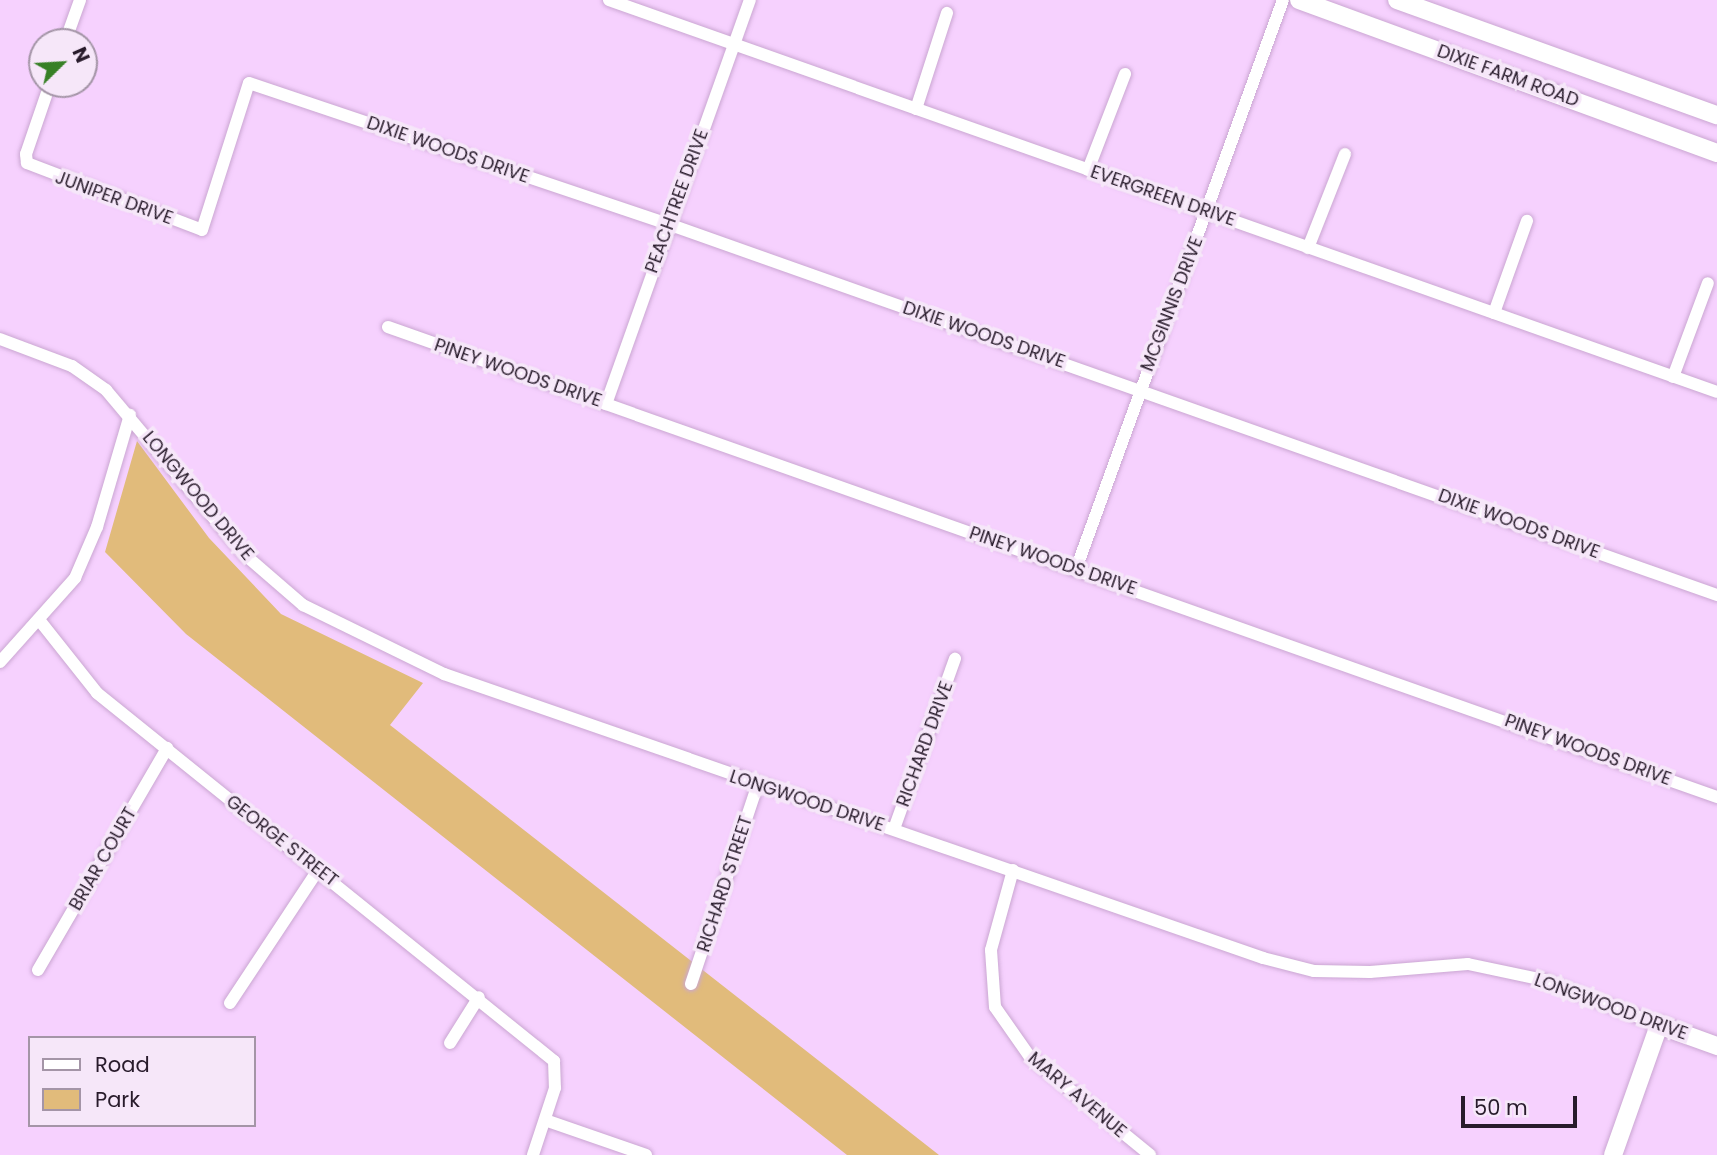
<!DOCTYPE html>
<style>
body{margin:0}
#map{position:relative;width:1717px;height:1155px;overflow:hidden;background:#f6d1fe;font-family:Poppins,sans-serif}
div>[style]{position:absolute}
.green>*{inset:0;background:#e1bb7b}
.roads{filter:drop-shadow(0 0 2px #caa6d2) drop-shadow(0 0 2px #caa6d2)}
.street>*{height:12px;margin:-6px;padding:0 6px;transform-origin:6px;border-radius:6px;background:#fff}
.secondary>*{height:18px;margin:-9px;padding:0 9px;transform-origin:9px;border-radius:9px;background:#fff}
span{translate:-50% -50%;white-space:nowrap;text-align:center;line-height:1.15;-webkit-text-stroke:7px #f6e7f9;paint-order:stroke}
.street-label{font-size:18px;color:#281b2b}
.legend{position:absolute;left:28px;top:1036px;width:228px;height:91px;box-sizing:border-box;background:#f6e7f9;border:2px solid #a495a7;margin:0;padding:9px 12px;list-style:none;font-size:21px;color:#281b2b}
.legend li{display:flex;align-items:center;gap:14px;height:35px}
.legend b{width:35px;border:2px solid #a495a7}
.north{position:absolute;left:28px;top:28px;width:70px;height:70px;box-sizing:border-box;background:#f6e7f9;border:2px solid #a495a7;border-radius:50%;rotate:66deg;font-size:19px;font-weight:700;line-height:28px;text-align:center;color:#281b2b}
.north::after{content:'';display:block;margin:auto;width:24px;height:32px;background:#378026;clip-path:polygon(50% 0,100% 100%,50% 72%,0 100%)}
.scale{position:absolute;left:1461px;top:1096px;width:116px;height:32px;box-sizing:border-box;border:4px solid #281b2b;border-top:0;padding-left:9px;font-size:21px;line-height:24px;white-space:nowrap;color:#281b2b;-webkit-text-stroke:5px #f6e7f9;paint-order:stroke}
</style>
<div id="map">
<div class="green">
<i style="clip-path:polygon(137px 441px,209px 538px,281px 614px,423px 683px,390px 725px,939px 1155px,847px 1155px,186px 634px,105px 552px)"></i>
</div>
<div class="roads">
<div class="street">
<i style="left:609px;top:0;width:1175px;rotate:19.48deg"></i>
<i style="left:65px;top:42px;width:45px;rotate:-70.3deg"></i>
<i style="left:50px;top:84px;width:74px;rotate:108.9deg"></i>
<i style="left:26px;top:154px;width:9px;rotate:84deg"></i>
<i style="left:27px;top:163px;width:187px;rotate:20.9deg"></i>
<i style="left:202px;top:230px;width:154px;rotate:-72.3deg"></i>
<i style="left:249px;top:83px;width:442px;rotate:18.6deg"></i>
<i style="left:668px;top:224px;width:1113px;rotate:19.48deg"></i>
<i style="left:916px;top:109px;width:101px;rotate:-72.1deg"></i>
<i style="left:1088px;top:170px;width:103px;rotate:-68.9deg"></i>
<i style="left:1308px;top:248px;width:101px;rotate:-68.5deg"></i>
<i style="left:1494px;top:313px;width:98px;rotate:-70.3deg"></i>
<i style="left:388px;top:327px;width:1410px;rotate:19.48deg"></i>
<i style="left:0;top:339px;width:77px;rotate:20.6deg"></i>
<i style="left:72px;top:366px;width:42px;rotate:35.2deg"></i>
<i style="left:106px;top:390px;width:216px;rotate:49.9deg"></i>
<i style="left:245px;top:555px;width:77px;rotate:40.8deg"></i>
<i style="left:303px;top:605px;width:157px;rotate:26.1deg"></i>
<i style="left:444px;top:674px;width:867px;rotate:19.12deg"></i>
<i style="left:1263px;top:958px;width:53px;rotate:14.3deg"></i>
<i style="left:1314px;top:971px;width:56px;rotate:1deg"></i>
<i style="left:1370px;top:972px;width:98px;rotate:-4.7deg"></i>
<i style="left:1468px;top:964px;width:78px;rotate:11.9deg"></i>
<i style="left:1544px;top:980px;width:123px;rotate:21.4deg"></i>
<i style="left:1673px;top:377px;width:100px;rotate:-69.6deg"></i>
<i style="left:606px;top:404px;width:429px;rotate:-70.4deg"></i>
<i style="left:1076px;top:569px;width:605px;rotate:-70.01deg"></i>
<i style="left:40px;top:621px;width:92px;rotate:51.6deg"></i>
<i style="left:97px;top:693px;width:587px;rotate:38.84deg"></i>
<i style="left:554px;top:1061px;width:27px;rotate:88deg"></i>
<i style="left:555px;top:1088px;width:71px;rotate:108.2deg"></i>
<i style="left:0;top:662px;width:113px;rotate:-48.2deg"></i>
<i style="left:75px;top:578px;width:56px;rotate:-66.7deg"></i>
<i style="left:97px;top:527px;width:117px;rotate:-73.6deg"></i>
<i style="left:894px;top:829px;width:181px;rotate:-70.3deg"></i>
<i style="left:1013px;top:870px;width:83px;rotate:105.4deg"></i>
<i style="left:991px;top:950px;width:57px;rotate:86deg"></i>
<i style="left:995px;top:1007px;width:61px;rotate:55deg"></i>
<i style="left:1030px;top:1057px;width:155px;rotate:39.2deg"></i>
<i style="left:38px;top:970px;width:257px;rotate:-59.8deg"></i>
<i style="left:691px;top:984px;width:211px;rotate:-71.5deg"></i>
<i style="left:230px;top:1003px;width:159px;rotate:-56.5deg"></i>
<i style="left:450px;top:1043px;width:54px;rotate:-57.8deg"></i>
<i style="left:545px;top:1120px;width:107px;rotate:19.1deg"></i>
</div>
<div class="secondary">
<i style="left:1299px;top:0;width:445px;rotate:20.1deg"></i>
<i style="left:1397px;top:0;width:340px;rotate:19.8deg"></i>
<i style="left:1613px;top:1155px;width:138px;rotate:-70.5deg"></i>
<i style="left:1659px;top:1025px;width:62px;rotate:19.9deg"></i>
</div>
</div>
<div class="street-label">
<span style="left:1508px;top:76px;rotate:20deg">DIXIE FARM ROAD</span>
<span style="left:448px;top:150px;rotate:19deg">DIXIE WOODS DRIVE</span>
<span style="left:1163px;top:196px;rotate:19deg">EVERGREEN DRIVE</span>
<span style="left:114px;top:198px;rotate:20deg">JUNIPER DRIVE</span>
<span style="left:677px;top:201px;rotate:-70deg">PEACHTREE DRIVE</span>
<span style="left:1172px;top:304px;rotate:-69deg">MCGINNIS DRIVE</span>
<span style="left:984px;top:335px;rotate:19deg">DIXIE WOODS DRIVE</span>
<span style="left:518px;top:373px;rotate:19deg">PINEY WOODS DRIVE</span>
<span style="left:198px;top:496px;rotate:50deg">LONGWOOD DRIVE</span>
<span style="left:1519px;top:524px;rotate:20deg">DIXIE WOODS DRIVE</span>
<span style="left:1053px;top:561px;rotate:19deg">PINEY WOODS DRIVE</span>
<span style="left:925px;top:744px;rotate:-70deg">RICHARD DRIVE</span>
<span style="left:1588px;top:750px;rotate:20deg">PINEY WOODS DRIVE</span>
<span style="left:807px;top:801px;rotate:18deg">LONGWOOD DRIVE</span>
<span style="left:282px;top:841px;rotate:38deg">GEORGE STREET</span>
<span style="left:103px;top:859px;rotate:-60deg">BRIAR COURT</span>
<span style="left:725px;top:884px;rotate:-72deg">RICHARD STREET</span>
<span style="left:1611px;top:1007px;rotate:20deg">LONGWOOD DRIVE</span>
<span style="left:1077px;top:1095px;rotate:40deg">MARY AVENUE</span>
</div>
<ul class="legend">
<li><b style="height:9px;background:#fff"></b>Road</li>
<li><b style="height:19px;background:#e1bb7b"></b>Park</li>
</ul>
<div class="north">N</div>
<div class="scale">50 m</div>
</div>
